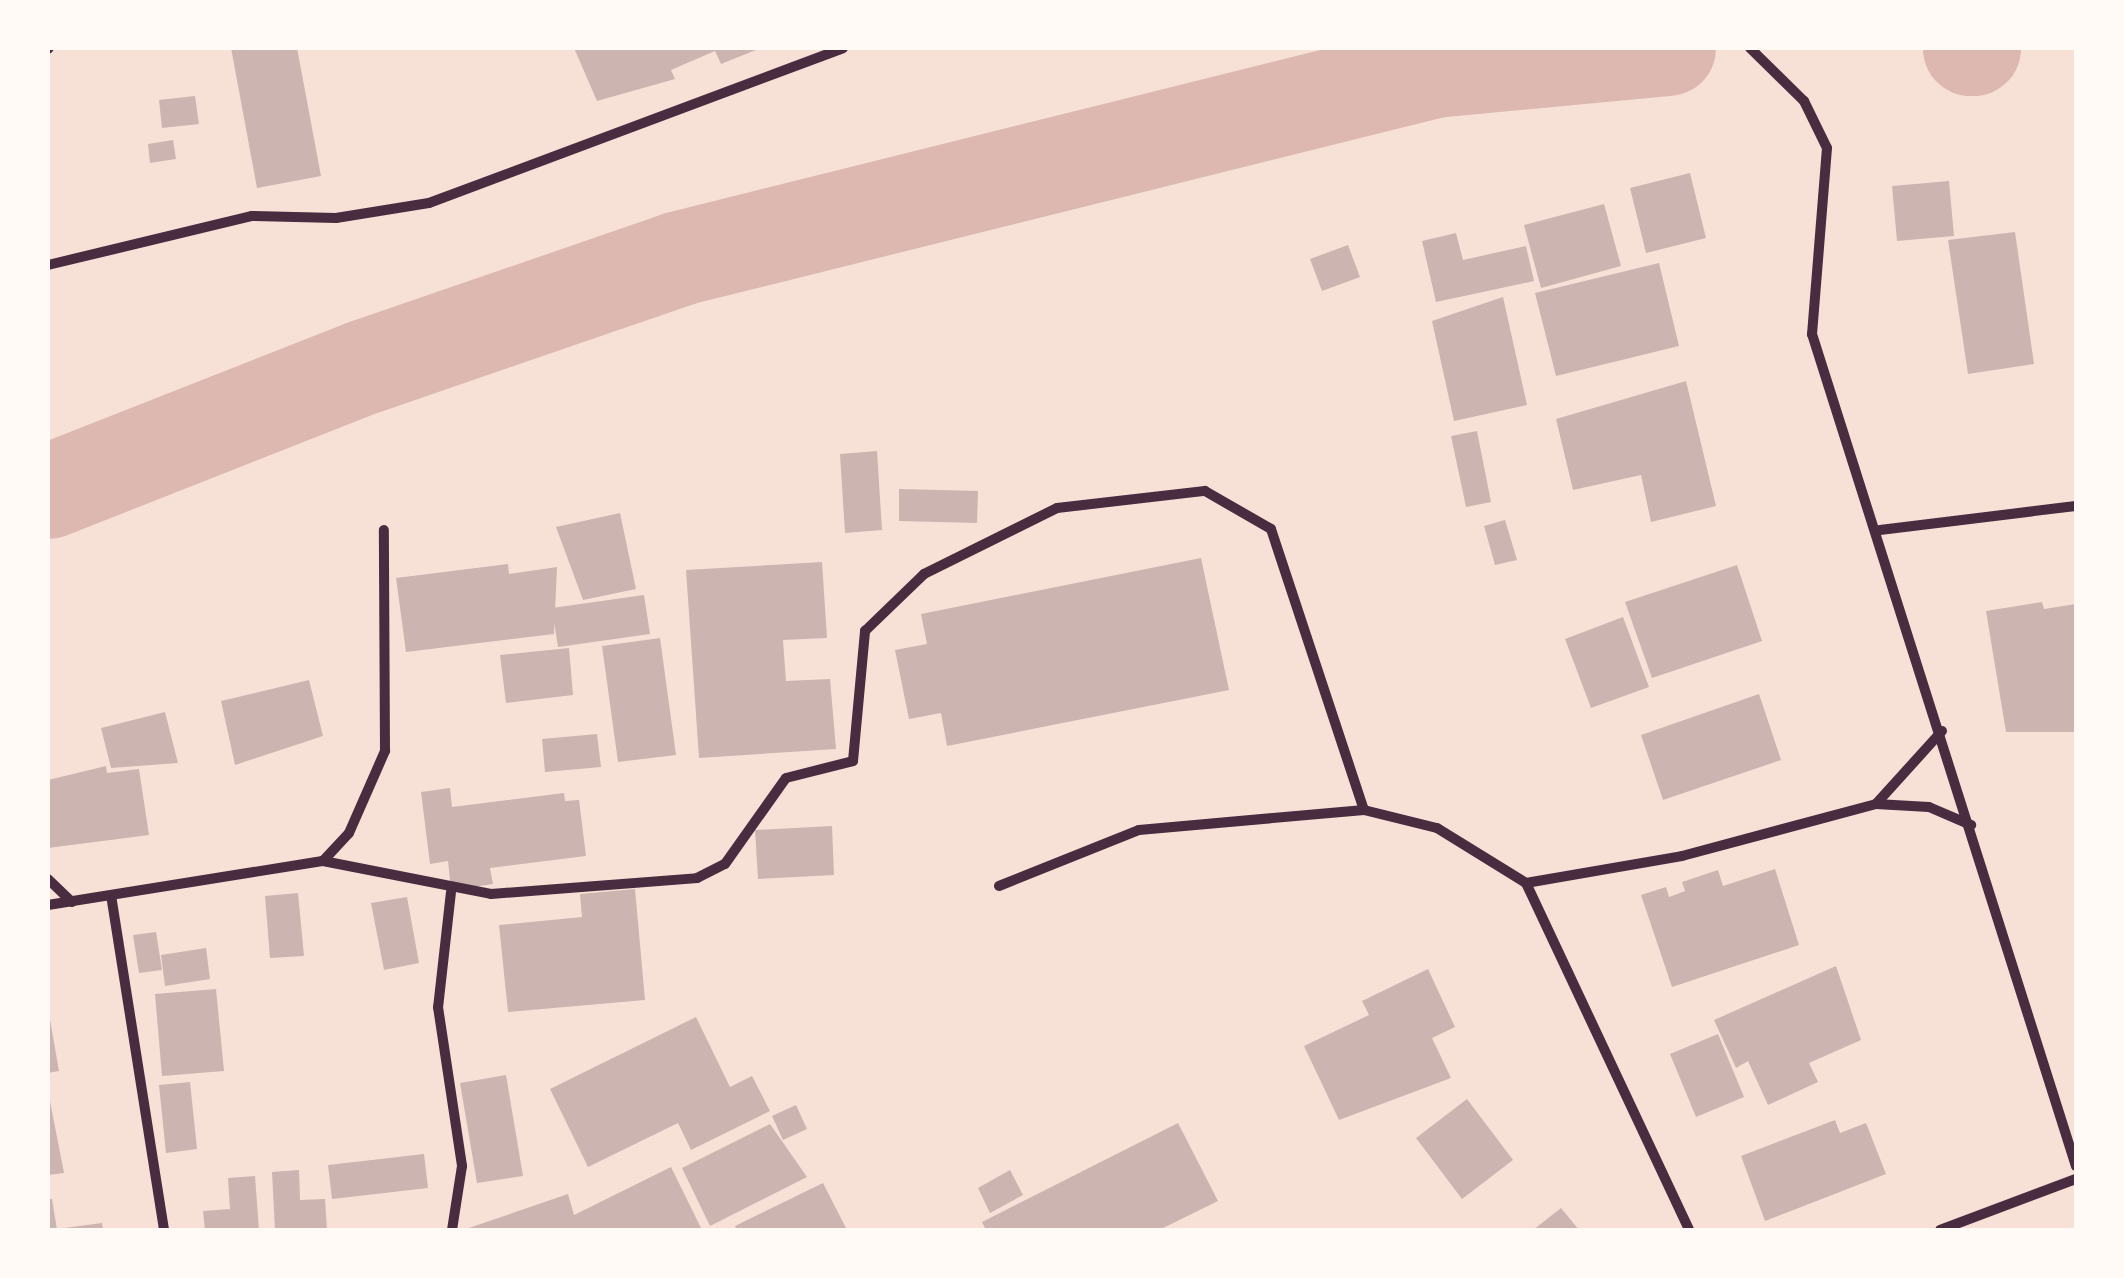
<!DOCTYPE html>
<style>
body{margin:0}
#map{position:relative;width:2124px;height:1278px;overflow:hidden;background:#f7e1d7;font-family:Commissioner,sans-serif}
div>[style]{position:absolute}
.river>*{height:95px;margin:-47.5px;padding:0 47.5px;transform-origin:47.5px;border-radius:47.5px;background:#dcb8b0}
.building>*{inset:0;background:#ccb4b1}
.minor>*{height:10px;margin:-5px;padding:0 5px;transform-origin:5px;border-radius:5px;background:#4a2c40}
span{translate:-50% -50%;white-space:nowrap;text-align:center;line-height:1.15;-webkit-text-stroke:10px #fffaf5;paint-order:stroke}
.frame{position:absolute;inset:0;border:50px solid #fffaf5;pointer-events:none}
</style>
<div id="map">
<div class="river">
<i style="left:1970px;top:48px;width:3px"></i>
<i style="left:48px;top:491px;width:342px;rotate:-21.5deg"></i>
<i style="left:366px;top:366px;width:331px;rotate:-19deg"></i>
<i style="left:679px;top:258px;width:778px;rotate:-13.98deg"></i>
<i style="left:1434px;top:70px;width:235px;rotate:-5.4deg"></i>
</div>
<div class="building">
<i style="clip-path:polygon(231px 48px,297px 48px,321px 176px,257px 188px)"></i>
<i style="clip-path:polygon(574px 48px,761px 48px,721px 64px,715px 51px,671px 70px,675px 79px,597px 101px)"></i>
<i style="clip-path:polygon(195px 96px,199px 124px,162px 128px,159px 100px)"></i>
<i style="clip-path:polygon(173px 140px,176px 159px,150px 163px,148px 144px)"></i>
<i style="clip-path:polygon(1690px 173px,1706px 238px,1646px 253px,1630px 188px)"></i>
<i style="clip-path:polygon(1949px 181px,1954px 236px,1897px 241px,1892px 186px)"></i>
<i style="clip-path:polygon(1604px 204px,1621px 266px,1541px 288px,1524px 225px)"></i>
<i style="clip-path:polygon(2015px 232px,2034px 364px,1968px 374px,1948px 240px)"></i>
<i style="clip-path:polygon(1456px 233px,1463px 260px,1526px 246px,1534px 281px,1436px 302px,1422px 241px)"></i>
<i style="clip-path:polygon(1348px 245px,1360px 277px,1322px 291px,1310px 259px)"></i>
<i style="clip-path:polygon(1659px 263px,1679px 346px,1556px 376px,1535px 293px)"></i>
<i style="clip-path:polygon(1503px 297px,1527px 405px,1454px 421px,1432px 321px)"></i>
<i style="clip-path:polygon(1686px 381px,1716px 506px,1651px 522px,1641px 475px,1573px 490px,1556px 419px)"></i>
<i style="clip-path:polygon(1477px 431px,1491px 502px,1466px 507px,1451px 436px)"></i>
<i style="clip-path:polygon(877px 451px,882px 530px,845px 533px,840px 454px)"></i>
<i style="clip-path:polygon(899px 489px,978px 491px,977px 523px,899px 521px)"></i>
<i style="clip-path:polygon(620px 513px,636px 589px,583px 600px,556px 527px)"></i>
<i style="clip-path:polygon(1505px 520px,1517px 560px,1495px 565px,1484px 526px)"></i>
<i style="clip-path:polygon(1201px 558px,1229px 690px,947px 746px,941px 713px,909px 719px,895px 650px,927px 644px,921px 614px)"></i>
<i style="clip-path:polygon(822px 562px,827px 638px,783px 640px,786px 681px,830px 679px,836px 749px,699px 758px,686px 570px)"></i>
<i style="clip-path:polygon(508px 564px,509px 574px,557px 567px,554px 634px,406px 652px,396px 578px)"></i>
<i style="clip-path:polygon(1737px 565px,1762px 641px,1652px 678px,1625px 602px)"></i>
<i style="clip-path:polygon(644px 595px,650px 634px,558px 647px,552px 608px)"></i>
<i style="clip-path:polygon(2042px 602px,2044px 609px,2076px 604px,2076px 732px,2006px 732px,1986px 611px)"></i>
<i style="clip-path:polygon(1623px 617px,1649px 687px,1591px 708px,1565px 639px)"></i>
<i style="clip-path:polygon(660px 638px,676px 755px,618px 762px,602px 646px)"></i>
<i style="clip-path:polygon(569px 648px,573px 695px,506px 703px,500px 655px)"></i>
<i style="clip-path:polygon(309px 680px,323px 736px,235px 765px,221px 701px)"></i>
<i style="clip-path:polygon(1759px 694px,1781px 760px,1663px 800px,1641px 735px)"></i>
<i style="clip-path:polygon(165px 712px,178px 763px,111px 768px,101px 728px)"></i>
<i style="clip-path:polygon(597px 734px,601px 767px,545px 772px,542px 739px)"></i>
<i style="clip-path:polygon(106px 766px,107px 773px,139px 769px,149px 835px,48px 848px,48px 780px)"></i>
<i style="clip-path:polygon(450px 788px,452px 807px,564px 793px,565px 801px,579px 800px,586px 856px,490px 868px,493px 884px,451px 890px,448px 861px,430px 864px,421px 792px)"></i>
<i style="clip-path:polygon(832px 826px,834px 875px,758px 879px,755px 830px)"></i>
<i style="clip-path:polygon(1775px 869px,1799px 945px,1672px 987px,1641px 895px,1666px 887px,1669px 897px,1685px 891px,1682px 882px,1718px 870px,1723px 886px)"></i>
<i style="clip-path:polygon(635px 889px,645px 1000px,508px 1012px,499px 925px,582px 917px,580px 894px)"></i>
<i style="clip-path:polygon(298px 893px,304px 956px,270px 958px,265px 896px)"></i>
<i style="clip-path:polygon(407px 897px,419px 963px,384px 970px,371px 903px)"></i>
<i style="clip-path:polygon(156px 932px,162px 970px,139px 973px,133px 935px)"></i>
<i style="clip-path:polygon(206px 948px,210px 979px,165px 986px,161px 955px)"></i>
<i style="clip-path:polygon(1836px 966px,1861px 1040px,1809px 1063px,1818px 1082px,1768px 1105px,1748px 1061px,1736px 1068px,1714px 1020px)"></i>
<i style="clip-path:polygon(1428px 969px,1455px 1027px,1432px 1038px,1451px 1078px,1339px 1120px,1304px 1046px,1369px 1015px,1362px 1001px)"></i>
<i style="clip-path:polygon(216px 989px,224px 1071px,162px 1076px,155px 994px)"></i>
<i style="clip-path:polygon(48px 1008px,59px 1071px,48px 1073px)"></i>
<i style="clip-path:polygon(696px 1017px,730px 1087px,752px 1076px,770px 1111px,691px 1150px,678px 1123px,588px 1167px,550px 1089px)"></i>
<i style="clip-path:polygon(1718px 1034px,1744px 1097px,1696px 1117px,1670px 1054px)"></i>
<i style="clip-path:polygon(506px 1075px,523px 1176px,477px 1183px,460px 1083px)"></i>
<i style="clip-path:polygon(190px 1082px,197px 1149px,166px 1153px,159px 1085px)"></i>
<i style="clip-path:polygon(48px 1091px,64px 1173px,48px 1175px)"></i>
<i style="clip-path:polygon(1467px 1099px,1513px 1160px,1462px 1199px,1416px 1138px)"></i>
<i style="clip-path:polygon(796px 1105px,807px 1129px,783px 1140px,772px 1116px)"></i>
<i style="clip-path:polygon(1835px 1120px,1840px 1133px,1866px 1123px,1886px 1174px,1765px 1221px,1741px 1156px)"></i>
<i style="clip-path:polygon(1178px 1123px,1218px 1201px,1159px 1230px,986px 1230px,982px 1222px)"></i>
<i style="clip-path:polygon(770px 1124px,807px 1177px,710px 1226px,682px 1168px)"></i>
<i style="clip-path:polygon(424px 1154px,428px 1188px,332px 1199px,328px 1165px)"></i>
<i style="clip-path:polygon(671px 1167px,702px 1230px,463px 1230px,568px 1194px,574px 1215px)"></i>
<i style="clip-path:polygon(299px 1170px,300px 1200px,325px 1199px,327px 1230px,275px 1230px,272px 1172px)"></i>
<i style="clip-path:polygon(1010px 1170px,1023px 1195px,990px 1213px,978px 1188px)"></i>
<i style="clip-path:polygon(255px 1176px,259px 1230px,205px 1230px,203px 1211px,230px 1209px,228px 1178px)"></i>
<i style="clip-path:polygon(823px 1183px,847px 1230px,737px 1230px,735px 1226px)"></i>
<i style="clip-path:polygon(48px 1199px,52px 1199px,57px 1230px,48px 1230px)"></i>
<i style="clip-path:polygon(1561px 1208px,1579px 1230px,1533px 1230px)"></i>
<i style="clip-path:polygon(102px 1223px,103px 1230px,64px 1230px,64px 1228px)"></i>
</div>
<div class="minor">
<i style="left:1750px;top:48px;width:76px;rotate:44.5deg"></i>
<i style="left:1804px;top:101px;width:52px;rotate:63.9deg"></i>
<i style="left:1827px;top:148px;width:187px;rotate:94.6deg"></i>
<i style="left:1812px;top:334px;width:873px;rotate:72.4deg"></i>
<i style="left:48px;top:49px;width:1px;rotate:-45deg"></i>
<i style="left:48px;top:265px;width:210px;rotate:-13.5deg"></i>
<i style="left:252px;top:216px;width:84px;rotate:1.4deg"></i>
<i style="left:336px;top:218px;width:94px;rotate:-9.2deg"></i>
<i style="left:429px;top:203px;width:442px;rotate:-20.5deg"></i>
<i style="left:1880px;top:530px;width:197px;rotate:-7deg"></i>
<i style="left:1942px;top:731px;width:98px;rotate:132.1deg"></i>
<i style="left:1876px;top:804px;width:53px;rotate:3.2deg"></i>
<i style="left:1929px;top:807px;width:46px;rotate:23.2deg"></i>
<i style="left:323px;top:861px;width:171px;rotate:11.1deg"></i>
<i style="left:491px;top:894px;width:207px;rotate:-4.4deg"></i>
<i style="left:697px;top:878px;width:31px;rotate:-27deg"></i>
<i style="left:725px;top:864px;width:105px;rotate:-54.7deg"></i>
<i style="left:786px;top:778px;width:69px;rotate:-14.2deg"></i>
<i style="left:853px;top:761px;width:131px;rotate:-84.7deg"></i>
<i style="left:865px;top:631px;width:82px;rotate:-44deg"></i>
<i style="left:924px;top:574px;width:148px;rotate:-26.4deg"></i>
<i style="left:1057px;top:508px;width:149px;rotate:-6.6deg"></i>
<i style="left:1205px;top:491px;width:76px;rotate:29.9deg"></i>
<i style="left:1271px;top:529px;width:296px;rotate:71.7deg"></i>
<i style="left:48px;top:879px;width:33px;rotate:44deg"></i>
<i style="left:1526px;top:883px;width:158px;rotate:-9.8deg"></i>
<i style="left:1682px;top:856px;width:201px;rotate:-15deg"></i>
<i style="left:999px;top:886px;width:151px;rotate:-21.8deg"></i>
<i style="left:1139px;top:830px;width:226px;rotate:-5.1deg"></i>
<i style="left:1364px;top:810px;width:75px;rotate:13.9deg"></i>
<i style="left:1437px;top:828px;width:105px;rotate:31.7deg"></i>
<i style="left:1526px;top:883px;width:383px;rotate:64.8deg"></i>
<i style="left:451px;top:892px;width:116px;rotate:96.4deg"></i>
<i style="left:438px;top:1007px;width:161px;rotate:81.4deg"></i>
<i style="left:462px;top:1166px;width:65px;rotate:98.9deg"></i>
<i style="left:111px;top:895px;width:339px;rotate:81deg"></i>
<i style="left:48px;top:905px;width:278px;rotate:-9.1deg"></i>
<i style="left:323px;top:861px;width:38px;rotate:-47deg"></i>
<i style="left:349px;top:833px;width:90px;rotate:-66.3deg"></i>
<i style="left:385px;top:751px;width:221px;rotate:-90.3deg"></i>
<i style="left:1940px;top:1230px;width:145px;rotate:-20.6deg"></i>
</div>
<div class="frame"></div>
</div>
